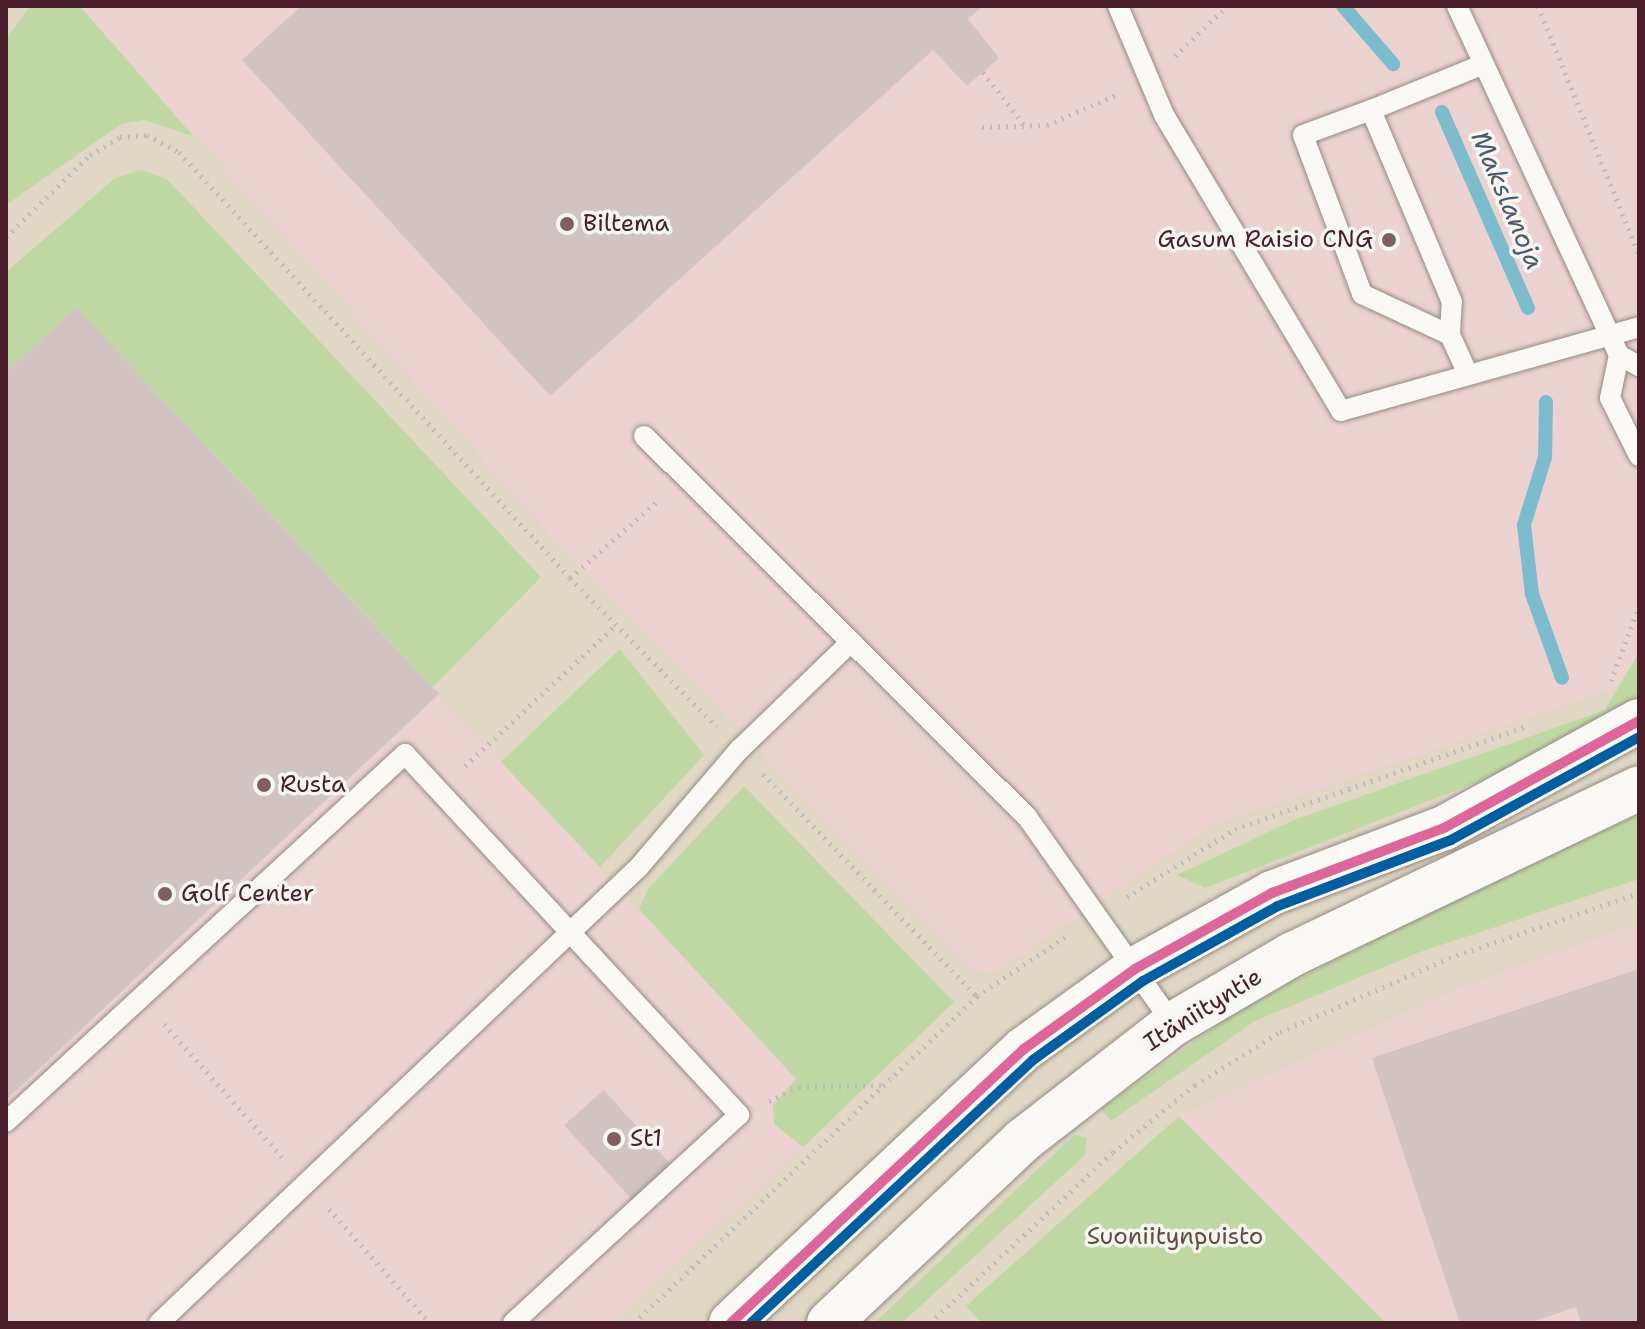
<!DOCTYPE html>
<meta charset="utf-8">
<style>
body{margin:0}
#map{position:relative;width:1645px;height:1329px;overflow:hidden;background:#e0d8c5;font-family:"Shantell Sans",sans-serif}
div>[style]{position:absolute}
.built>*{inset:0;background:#ecd3d1}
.green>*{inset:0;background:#c0d9a4}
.stream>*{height:14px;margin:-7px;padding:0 7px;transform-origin:7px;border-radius:7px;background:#7dbccd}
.building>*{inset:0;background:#d1c4c3}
.path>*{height:5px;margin-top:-2.5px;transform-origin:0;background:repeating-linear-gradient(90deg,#c1bbb9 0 2px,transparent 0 8px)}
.roads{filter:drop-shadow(0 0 2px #948981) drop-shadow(0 0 2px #948981)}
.service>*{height:20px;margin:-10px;padding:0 10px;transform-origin:10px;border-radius:10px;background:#faf9f6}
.tertiary>*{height:44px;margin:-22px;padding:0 22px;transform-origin:22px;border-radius:22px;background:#faf9f6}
.bus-1>*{height:10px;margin:-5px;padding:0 5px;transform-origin:5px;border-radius:5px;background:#dd669b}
.bus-2>*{height:10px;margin:-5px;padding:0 5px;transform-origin:5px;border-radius:5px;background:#005ea1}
.dots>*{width:22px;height:22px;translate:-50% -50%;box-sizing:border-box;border:4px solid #f6f6f2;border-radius:50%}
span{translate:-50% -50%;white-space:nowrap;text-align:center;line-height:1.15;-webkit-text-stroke:7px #f6f6f2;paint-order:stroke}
.poi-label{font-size:24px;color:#4a1f2b}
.left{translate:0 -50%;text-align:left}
.right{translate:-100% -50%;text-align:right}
.street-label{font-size:24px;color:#4a1f2b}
.park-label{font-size:24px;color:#614e42}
.water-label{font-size:26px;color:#4e596d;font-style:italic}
.frame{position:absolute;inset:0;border:8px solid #4a1f2b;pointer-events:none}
</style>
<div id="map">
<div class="built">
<i style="clip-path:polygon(80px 6px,1639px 6px,1639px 680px,1213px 825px,995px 973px,973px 971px,566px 553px)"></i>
<i style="clip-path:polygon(76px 307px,796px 1079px,773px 1105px,803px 1147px,613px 1323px,6px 1323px,6px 372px)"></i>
<i style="clip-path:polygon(1639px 923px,1639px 1323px,1386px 1323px,1179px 1116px,1459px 988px)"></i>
</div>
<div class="green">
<i style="clip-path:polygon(30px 6px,80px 6px,193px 136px,144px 120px,121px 124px,6px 205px,6px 39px)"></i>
<i style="clip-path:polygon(141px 170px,167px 179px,541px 577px,433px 687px,76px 307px,6px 372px,6px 272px,115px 178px)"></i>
<i style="clip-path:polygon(620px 649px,704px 755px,600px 867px,501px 762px)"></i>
<i style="clip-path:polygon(1639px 652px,1639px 702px,1521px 765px,1205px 888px,1177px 875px,1294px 820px,1605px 710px)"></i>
<i style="clip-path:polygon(744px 786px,954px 1002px,803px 1147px,774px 1124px,773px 1105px,796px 1079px,639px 909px,648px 889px)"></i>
<i style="clip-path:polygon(1639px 816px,1639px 879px,1420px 952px,1255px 1021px,1111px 1121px,1101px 1109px,1241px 1008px,1580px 836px)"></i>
<i style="clip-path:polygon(1179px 1116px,1386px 1323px,981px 1323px,966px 1306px)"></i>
<i style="clip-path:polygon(1074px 1135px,1087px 1138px,1084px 1156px,902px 1323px,874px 1323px)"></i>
</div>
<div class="stream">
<i style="left:1343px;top:6px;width:77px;rotate:49.2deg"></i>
<i style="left:1442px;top:112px;width:214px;rotate:66.3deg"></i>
<i style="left:1546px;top:402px;width:55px;rotate:91deg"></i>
<i style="left:1545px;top:457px;width:71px;rotate:107.2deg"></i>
<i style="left:1524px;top:525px;width:69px;rotate:83.4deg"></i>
<i style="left:1532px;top:594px;width:89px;rotate:70.3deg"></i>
</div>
<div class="building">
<i style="clip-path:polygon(301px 6px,983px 6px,968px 19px,999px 58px,967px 86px,933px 50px,550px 396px,242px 60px)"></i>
<i style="clip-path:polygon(76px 307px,439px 694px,6px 1100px,6px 372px)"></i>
<i style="clip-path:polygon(1639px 969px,1639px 1323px,1581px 1323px,1576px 1307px,1529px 1323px,1460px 1323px,1372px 1058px)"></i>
<i style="clip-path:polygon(604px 1090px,674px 1168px,635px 1203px,564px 1125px)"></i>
</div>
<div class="path">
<i style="left:1538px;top:6px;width:269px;rotate:67.9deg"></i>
<i style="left:1175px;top:56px;width:72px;rotate:-43.9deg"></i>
<i style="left:983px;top:72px;width:68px;rotate:52.1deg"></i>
<i style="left:982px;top:127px;width:65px;rotate:-1.8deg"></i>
<i style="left:1047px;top:125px;width:77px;rotate:-23.6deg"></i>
<i style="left:6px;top:237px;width:117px;rotate:-44.3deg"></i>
<i style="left:90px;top:155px;width:35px;rotate:-31deg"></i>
<i style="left:120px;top:137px;width:27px;rotate:-4deg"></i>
<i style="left:147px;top:135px;width:36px;rotate:28deg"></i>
<i style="left:179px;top:152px;width:578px;rotate:47.45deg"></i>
<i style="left:570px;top:578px;width:209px;rotate:45.4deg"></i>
<i style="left:570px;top:578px;width:120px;rotate:-41.3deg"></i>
<i style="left:1611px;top:681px;width:80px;rotate:-69.5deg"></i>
<i style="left:465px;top:766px;width:207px;rotate:-43deg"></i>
<i style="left:763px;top:774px;width:308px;rotate:46.1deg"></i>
<i style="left:1127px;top:897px;width:128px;rotate:-32.2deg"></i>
<i style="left:1235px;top:829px;width:310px;rotate:-19.4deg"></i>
<i style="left:164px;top:1024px;width:178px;rotate:48.4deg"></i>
<i style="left:769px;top:1101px;width:33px;rotate:-25deg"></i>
<i style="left:799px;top:1087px;width:88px;rotate:-1.3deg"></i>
<i style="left:329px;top:1209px;width:152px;rotate:48.5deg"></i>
<i style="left:634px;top:1323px;width:474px;rotate:-43.6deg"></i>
<i style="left:977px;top:996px;width:110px;rotate:-33.8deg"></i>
<i style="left:930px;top:1323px;width:250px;rotate:-43.1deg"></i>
<i style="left:1113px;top:1152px;width:106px;rotate:-39.3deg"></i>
<i style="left:1195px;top:1085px;width:100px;rotate:-31.9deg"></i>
<i style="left:1280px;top:1032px;width:184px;rotate:-23.6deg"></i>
<i style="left:1449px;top:958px;width:201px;rotate:-18.9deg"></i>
</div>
<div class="roads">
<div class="service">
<i style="left:1118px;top:6px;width:118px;rotate:67.1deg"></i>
<i style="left:1164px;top:115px;width:345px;rotate:59.1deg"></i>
<i style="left:1341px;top:411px;width:310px;rotate:-15.7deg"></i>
<i style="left:1457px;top:6px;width:385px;rotate:65.1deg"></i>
<i style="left:1619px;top:355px;width:23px;rotate:29deg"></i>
<i style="left:1371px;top:110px;width:72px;rotate:159.8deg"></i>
<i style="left:1303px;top:135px;width:170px;rotate:69.6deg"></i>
<i style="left:1362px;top:294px;width:97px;rotate:25deg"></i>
<i style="left:1619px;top:355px;width:44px;rotate:101.8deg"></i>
<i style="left:1610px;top:398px;width:65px;rotate:63.4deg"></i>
<i style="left:1467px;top:372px;width:41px;rotate:-114.7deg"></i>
<i style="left:1450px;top:335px;width:33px;rotate:-87deg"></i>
<i style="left:1452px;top:302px;width:208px;rotate:-112.9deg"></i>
<i style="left:1371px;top:110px;width:120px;rotate:-22.1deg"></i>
<i style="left:644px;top:436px;width:540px;rotate:44.85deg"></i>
<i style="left:1027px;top:817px;width:253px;rotate:54.8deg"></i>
<i style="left:6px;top:1122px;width:543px;rotate:-42.69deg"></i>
<i style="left:405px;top:754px;width:492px;rotate:47.2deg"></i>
<i style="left:739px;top:1115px;width:307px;rotate:137.4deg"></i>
<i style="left:159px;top:1323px;width:662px;rotate:-43.53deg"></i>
<i style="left:639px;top:867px;width:154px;rotate:-49.5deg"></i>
<i style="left:739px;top:750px;width:156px;rotate:-44deg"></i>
</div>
<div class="tertiary">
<i style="left:731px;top:1323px;width:401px;rotate:-43.1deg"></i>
<i style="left:1024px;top:1049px;width:137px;rotate:-35.8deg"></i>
<i style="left:1135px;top:969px;width:157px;rotate:-29deg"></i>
<i style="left:1272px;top:893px;width:184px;rotate:-20.7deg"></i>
<i style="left:1444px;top:828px;width:222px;rotate:-28.8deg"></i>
<i style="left:829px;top:1323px;width:265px;rotate:-43.3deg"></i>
<i style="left:1022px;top:1141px;width:191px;rotate:-37.8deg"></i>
<i style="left:1173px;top:1024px;width:139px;rotate:-30.3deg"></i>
<i style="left:1293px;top:954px;width:384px;rotate:-25.6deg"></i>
</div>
</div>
<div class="bus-1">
<i style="left:731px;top:1323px;width:401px;rotate:-43.1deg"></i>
<i style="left:1024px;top:1049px;width:137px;rotate:-35.8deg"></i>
<i style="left:1135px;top:969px;width:157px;rotate:-29deg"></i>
<i style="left:1272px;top:893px;width:184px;rotate:-20.7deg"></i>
<i style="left:1444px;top:828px;width:222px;rotate:-28.8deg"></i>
</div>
<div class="bus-2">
<i style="left:751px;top:1323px;width:386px;rotate:-43deg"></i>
<i style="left:1033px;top:1060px;width:135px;rotate:-35.7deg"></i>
<i style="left:1143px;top:981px;width:154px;rotate:-29.1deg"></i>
<i style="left:1278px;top:906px;width:185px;rotate:-20.9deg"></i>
<i style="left:1451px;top:840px;width:214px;rotate:-28.7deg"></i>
</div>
<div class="dots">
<i style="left:567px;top:224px;background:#7e6061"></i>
<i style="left:1389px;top:240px;background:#7e6061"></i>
<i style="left:264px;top:785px;background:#7e6061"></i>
<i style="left:165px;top:894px;background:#7e6061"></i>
<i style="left:614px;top:1139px;background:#7e6061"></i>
</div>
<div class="poi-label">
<span class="left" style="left:583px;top:224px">Biltema</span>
<span class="right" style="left:1373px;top:240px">Gasum Raisio CNG</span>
<span class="left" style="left:280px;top:785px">Rusta</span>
<span class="left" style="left:181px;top:894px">Golf Center</span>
<span class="left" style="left:630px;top:1139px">St1</span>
</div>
<div class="street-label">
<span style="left:1203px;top:1010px;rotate:-32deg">Itäniityntie</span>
</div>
<div class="park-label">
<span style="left:1175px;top:1237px">Suoniitynpuisto</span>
</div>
<div class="water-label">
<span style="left:1508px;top:200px;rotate:67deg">Makslanoja</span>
</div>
<div class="frame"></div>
</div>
